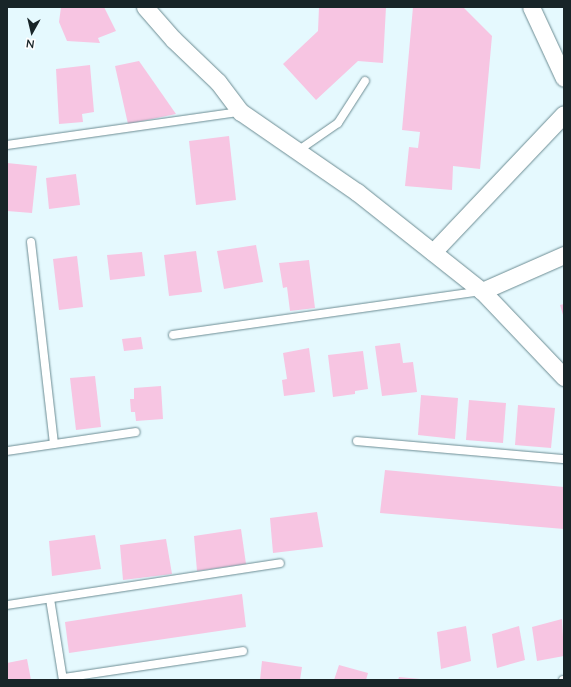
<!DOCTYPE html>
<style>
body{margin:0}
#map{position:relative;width:571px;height:687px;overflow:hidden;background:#e5f9fe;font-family:Lato,sans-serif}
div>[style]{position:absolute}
.building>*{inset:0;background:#f7c5e2}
.roads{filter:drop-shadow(0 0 1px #6c8c93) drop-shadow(0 0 1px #6c8c93)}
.service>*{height:8px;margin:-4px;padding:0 4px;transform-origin:4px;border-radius:4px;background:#fff}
.minor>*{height:17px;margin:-8.5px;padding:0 8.5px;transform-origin:8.5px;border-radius:8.5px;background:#fff}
span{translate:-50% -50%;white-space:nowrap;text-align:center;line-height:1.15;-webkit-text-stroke:4px #fff;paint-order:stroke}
.frame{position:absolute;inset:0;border:8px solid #182528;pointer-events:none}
.north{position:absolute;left:12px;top:12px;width:40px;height:40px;-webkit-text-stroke:3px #fff;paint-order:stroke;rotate:188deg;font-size:11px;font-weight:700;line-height:16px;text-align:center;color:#182528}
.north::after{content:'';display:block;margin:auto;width:14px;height:18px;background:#182528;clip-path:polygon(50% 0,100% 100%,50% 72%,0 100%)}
</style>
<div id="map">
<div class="building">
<i style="clip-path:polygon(61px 7px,104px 7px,116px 31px,98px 38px,100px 43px,67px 41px,59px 22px)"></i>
<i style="clip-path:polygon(319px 7px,386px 7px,383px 63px,358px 61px,316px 100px,283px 64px,318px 31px)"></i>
<i style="clip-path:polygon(413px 7px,463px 7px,492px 36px,480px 169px,453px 166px,452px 190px,405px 186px,409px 147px,418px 148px,420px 132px,402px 130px)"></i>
<i style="clip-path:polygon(139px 61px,176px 114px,128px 124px,115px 66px)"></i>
<i style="clip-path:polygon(90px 65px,94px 112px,82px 114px,83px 122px,59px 124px,56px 69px)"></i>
<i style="clip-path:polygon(229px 136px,236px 200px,196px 205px,189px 141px)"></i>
<i style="clip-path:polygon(7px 163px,37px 166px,32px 213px,7px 211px)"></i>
<i style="clip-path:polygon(76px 174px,80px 205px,49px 209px,46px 178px)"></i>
<i style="clip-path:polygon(256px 245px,263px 282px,224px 289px,217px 251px)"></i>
<i style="clip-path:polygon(196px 251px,202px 292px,169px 296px,164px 255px)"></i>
<i style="clip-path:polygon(142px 252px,145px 276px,110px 280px,107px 255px)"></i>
<i style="clip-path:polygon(77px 256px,83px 307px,59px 310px,53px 259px)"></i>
<i style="clip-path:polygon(309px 260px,315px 308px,290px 311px,287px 287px,283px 288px,279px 263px)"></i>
<i style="clip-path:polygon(564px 304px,564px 318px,560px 305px)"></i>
<i style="clip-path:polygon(141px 337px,143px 349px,124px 351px,122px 339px)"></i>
<i style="clip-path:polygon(400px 343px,403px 363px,413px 362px,417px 392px,382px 396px,375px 346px)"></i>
<i style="clip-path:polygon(309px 348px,315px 392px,284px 396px,282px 380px,287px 379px,283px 353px)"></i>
<i style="clip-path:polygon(363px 351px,368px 389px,355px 391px,355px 394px,333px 397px,328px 355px)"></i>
<i style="clip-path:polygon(95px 376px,101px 427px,76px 430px,70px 378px)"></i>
<i style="clip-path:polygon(161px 386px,163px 419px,136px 421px,135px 412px,131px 412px,130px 399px,134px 399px,134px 388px)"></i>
<i style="clip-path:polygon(421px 395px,458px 398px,455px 439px,418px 435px)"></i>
<i style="clip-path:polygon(469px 400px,506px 403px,503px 443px,466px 440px)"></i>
<i style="clip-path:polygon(518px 405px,555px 408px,551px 448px,515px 445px)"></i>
<i style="clip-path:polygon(385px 470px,564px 487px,564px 529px,380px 513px)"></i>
<i style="clip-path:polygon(317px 512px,323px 547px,273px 553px,270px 518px)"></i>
<i style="clip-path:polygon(241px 529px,246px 564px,197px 571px,194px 536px)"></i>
<i style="clip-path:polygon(95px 535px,101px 569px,52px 576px,49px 541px)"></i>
<i style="clip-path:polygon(166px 539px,172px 574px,123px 580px,120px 545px)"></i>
<i style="clip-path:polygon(242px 594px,246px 627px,69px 653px,65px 622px)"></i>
<i style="clip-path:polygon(562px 619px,564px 656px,537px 661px,532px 627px)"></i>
<i style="clip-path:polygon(466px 626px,471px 661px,441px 669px,437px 632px)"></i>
<i style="clip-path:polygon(519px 626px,525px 660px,497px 668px,492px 634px)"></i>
<i style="clip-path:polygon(27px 659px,31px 680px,7px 680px,7px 663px)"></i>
<i style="clip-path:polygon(262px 661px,302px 667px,300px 680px,260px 680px)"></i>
<i style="clip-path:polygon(339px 665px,368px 673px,366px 680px,334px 680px)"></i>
<i style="clip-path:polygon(399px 677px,420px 679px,420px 680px,398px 680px)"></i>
</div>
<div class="roads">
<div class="service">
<i style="left:7px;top:145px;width:235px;rotate:-8.1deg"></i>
<i style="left:299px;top:150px;width:47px;rotate:-34.7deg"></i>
<i style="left:338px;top:123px;width:50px;rotate:-57.3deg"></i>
<i style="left:31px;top:242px;width:203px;rotate:83.5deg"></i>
<i style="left:173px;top:335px;width:311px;rotate:-8.1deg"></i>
<i style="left:357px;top:441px;width:208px;rotate:5deg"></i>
<i style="left:7px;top:451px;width:130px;rotate:-8.4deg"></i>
<i style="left:50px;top:599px;width:82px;rotate:80.9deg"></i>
<i style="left:7px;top:605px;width:276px;rotate:-8.7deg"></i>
<i style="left:63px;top:678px;width:182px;rotate:-8.5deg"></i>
<i style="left:563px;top:680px;width:1px"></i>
</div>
<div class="minor">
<i style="left:145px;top:7px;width:43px;rotate:48.8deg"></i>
<i style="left:173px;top:39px;width:62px;rotate:43.7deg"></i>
<i style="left:218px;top:82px;width:38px;rotate:53deg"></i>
<i style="left:241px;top:112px;width:141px;rotate:34.6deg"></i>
<i style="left:357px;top:192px;width:159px;rotate:38.4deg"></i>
<i style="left:482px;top:291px;width:119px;rotate:46.4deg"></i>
<i style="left:531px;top:7px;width:78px;rotate:65.1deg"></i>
<i style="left:433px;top:252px;width:190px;rotate:-46.5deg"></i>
<i style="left:482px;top:291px;width:90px;rotate:-23.7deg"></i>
</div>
</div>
<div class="frame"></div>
<div class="north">N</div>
</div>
